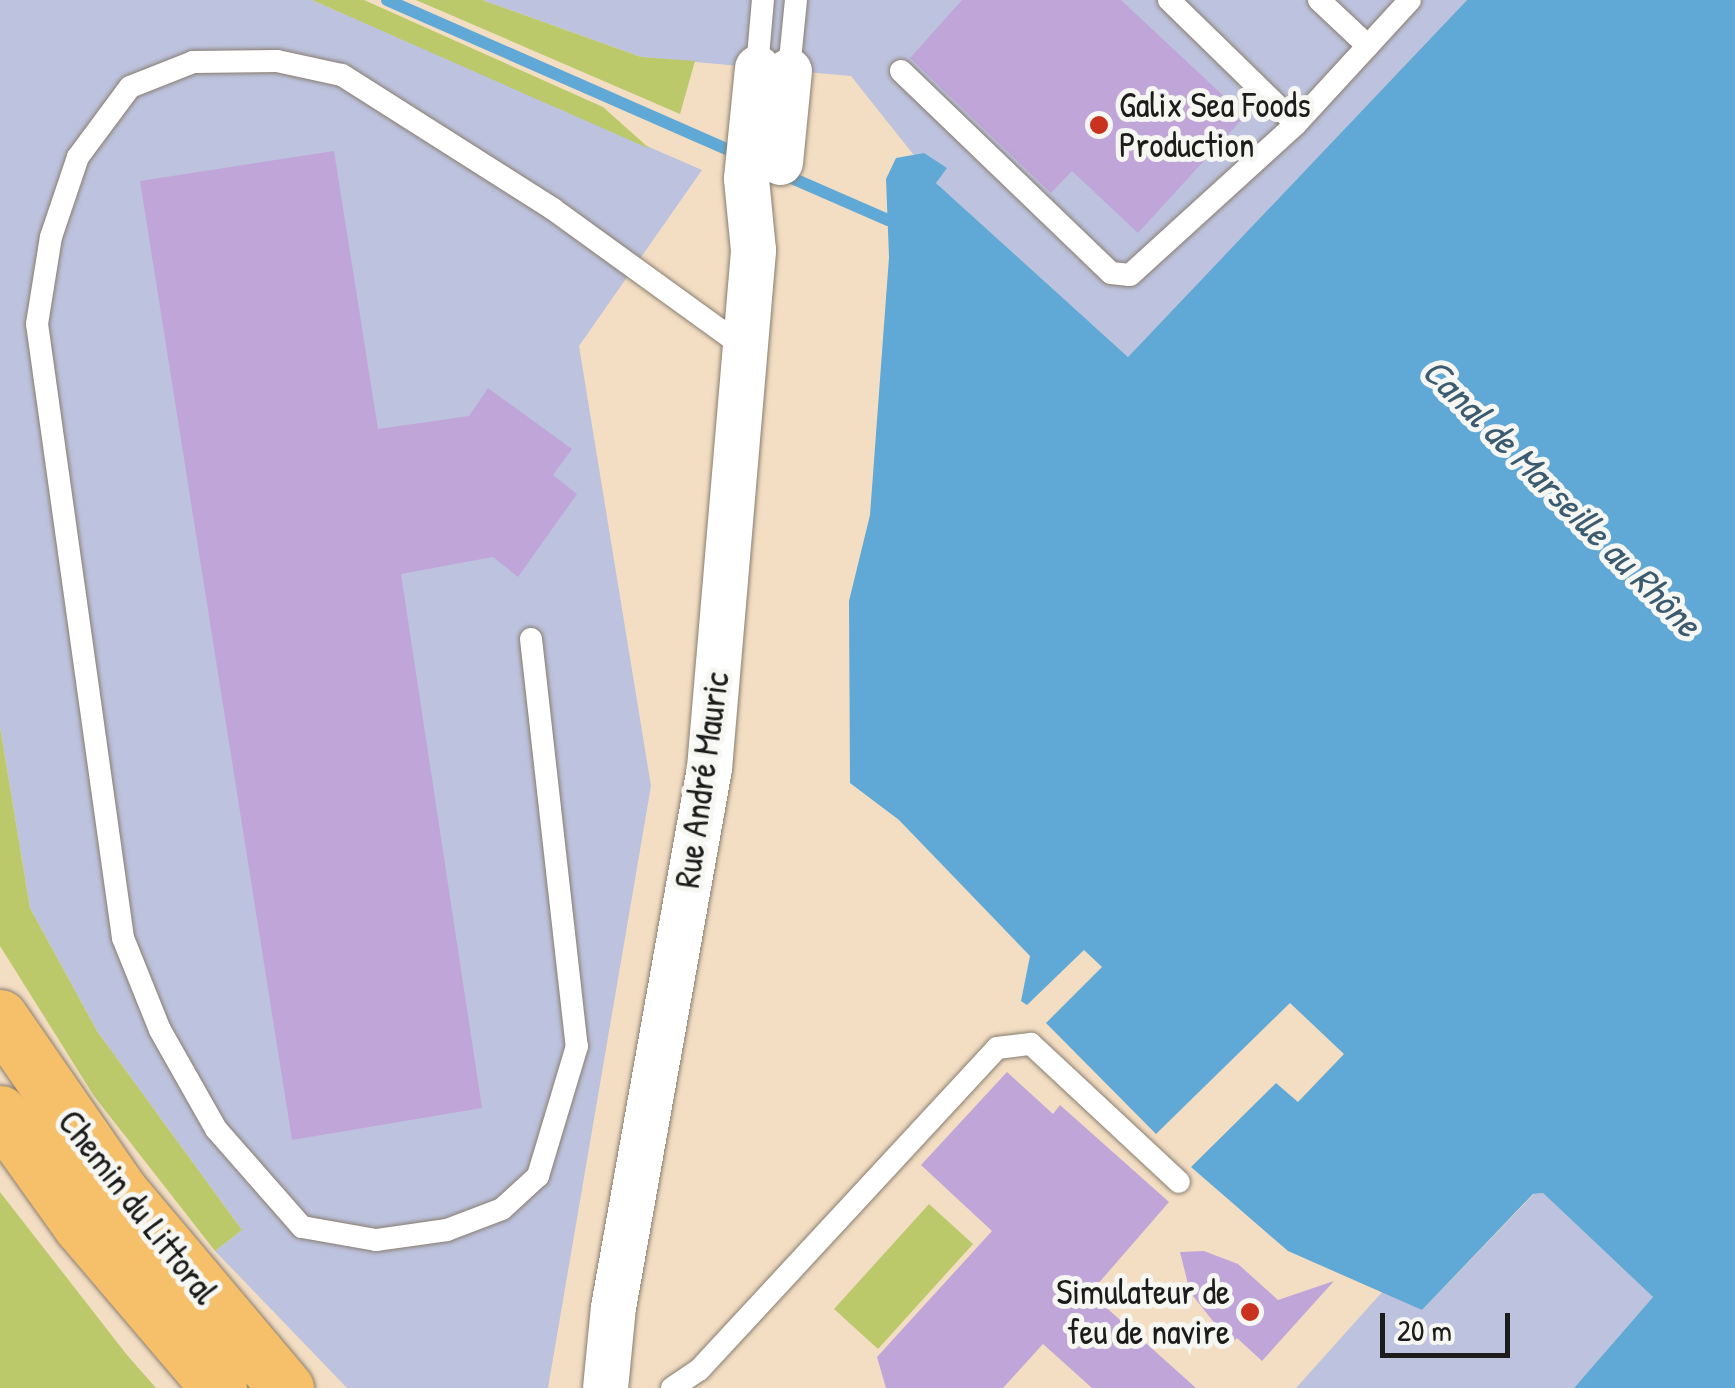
<!DOCTYPE html>
<meta charset="utf-8">
<style>
body{margin:0}
#map{position:relative;width:1735px;height:1388px;overflow:hidden;background:#f3dec3;font-family:"Patrick Hand",sans-serif}
div>[style]{position:absolute}
.industrial>*{inset:0;background:#bdc3de}
.green>*{inset:0;background:#bbc96b}
.water>*{inset:0;background:#60a9d7}
.stream>*{height:12px;margin:-6px;padding:0 6px;transform-origin:6px;border-radius:6px;background:#60a9d7}
.building>*{inset:0;background:#c0a5d9}
.roads{filter:drop-shadow(0 0 2px #887d70) drop-shadow(0 0 2px #887d70)}
.lane>*{height:22px;margin:-11px;padding:0 11px;transform-origin:11px;border-radius:11px;background:#fff}
.street>*{height:45px;margin:-22.5px;padding:0 22.5px;transform-origin:22.5px;border-radius:22.5px;background:#fff}
.primary>*{height:55px;margin:-27.5px;padding:0 27.5px;transform-origin:27.5px;border-radius:27.5px;background:#f6c06b}
.dots>*{width:28px;height:28px;translate:-50% -50%;box-sizing:border-box;border:5px solid #f6f6f2;border-radius:50%}
span{translate:-50% -50%;white-space:nowrap;text-align:center;line-height:1.15;-webkit-text-stroke:10px #f6f6f2;paint-order:stroke}
.poi-label{font-size:35px;color:#1c1c1c}
.left{translate:0 -50%;text-align:left}
.right{translate:-100% -50%;text-align:right}
.street-label{font-size:35px;color:#1c1c1c}
.water-label{font-size:38px;color:#3b5b70;font-style:italic}
.scale{position:absolute;left:1380px;top:1313px;width:130px;height:45px;box-sizing:border-box;border:5px solid #1c1c1c;border-top:0;padding-left:12px;font-size:30px;line-height:35px;white-space:nowrap;color:#1c1c1c;-webkit-text-stroke:8px #f6f6f2;paint-order:stroke}
</style>
<div id="map">
<div class="industrial">
<i style="clip-path:polygon(0 0,312px 0,702px 170px,579px 346px,651px 786px,548px 1388px,347px 1388px,215px 1251px,242px 1230px,97px 1031px,30px 908px,0 727px)"></i>
<i style="clip-path:polygon(482px 0,1467px 0,1128px 357px,936px 183px,851px 76px,641px 57px)"></i>
<i style="clip-path:polygon(1543px 1193px,1653px 1297px,1574px 1388px,1296px 1388px,1383px 1291px,1422px 1310px,1534px 1194px)"></i>
</div>
<div class="green">
<i style="clip-path:polygon(312px 0,364px 0,603px 107px,650px 149px)"></i>
<i style="clip-path:polygon(416px 0,482px 0,641px 57px,695px 61px,680px 114px)"></i>
<i style="clip-path:polygon(0 727px,30px 908px,97px 1031px,242px 1230px,215px 1251px,94px 1096px,0 946px)"></i>
<i style="clip-path:polygon(0 1192px,127px 1355px,156px 1388px,0 1388px)"></i>
<i style="clip-path:polygon(929px 1204px,973px 1244px,878px 1349px,834px 1309px)"></i>
</div>
<div class="water">
<i style="clip-path:polygon(1467px 0,1735px 0,1735px 1388px,1574px 1388px,1653px 1297px,1543px 1193px,1533px 1194px,1422px 1310px,1288px 1251px,1191px 1167px,1276px 1083px,1298px 1102px,1344px 1054px,1290px 1003px,1156px 1134px,1046px 1023px,1102px 967px,1084px 950px,1027px 1005px,1021px 1001px,1030px 956px,899px 820px,850px 783px,849px 601px,870px 515px,889px 257px,886px 179px,896px 158px,924px 153px,947px 168px,936px 183px,1128px 357px)"></i>
</div>
<div class="stream">
<i style="left:387px;top:0;width:388px;rotate:23.7deg"></i>
<i style="left:778px;top:172px;width:120px;rotate:23.6deg"></i>
</div>
<div class="building">
<i style="clip-path:polygon(962px 0,1121px 0,1245px 116px,1138px 233px,1072px 171px,1051px 193px,910px 58px)"></i>
<i style="clip-path:polygon(334px 151px,378px 429px,469px 416px,488px 388px,572px 449px,553px 475px,577px 494px,518px 577px,493px 557px,401px 574px,482px 1108px,292px 1140px,140px 181px)"></i>
<i style="clip-path:polygon(1007px 1072px,1053px 1114px,1060px 1105px,1169px 1202px,1090px 1293px,1196px 1388px,1092px 1388px,1043px 1344px,1003px 1388px,886px 1388px,877px 1357px,992px 1231px,921px 1165px)"></i>
<i style="clip-path:polygon(1204px 1251px,1238px 1264px,1278px 1300px,1334px 1281px,1262px 1361px,1237px 1338px,1231px 1344px,1190px 1292px,1180px 1252px)"></i>
</div>
<div class="roads">
<div class="lane">
<i style="left:1169px;top:0;width:177px;rotate:44.3deg"></i>
<i style="left:1319px;top:0;width:67px;rotate:43.2deg"></i>
<i style="left:757px;top:68px;width:68px;rotate:-85deg"></i>
<i style="left:789px;top:70px;width:70px;rotate:-84.3deg"></i>
<i style="left:901px;top:71px;width:291px;rotate:43.9deg"></i>
<i style="left:1111px;top:273px;width:19px;rotate:6deg"></i>
<i style="left:1130px;top:275px;width:224px;rotate:-42.3deg"></i>
<i style="left:1296px;top:124px;width:168px;rotate:-47.4deg"></i>
<i style="left:531px;top:639px;width:410px;rotate:83.6deg"></i>
<i style="left:577px;top:1046px;width:136px;rotate:106.7deg"></i>
<i style="left:538px;top:1176px;width:49px;rotate:137.5deg"></i>
<i style="left:502px;top:1209px;width:59px;rotate:159.1deg"></i>
<i style="left:447px;top:1230px;width:72px;rotate:172deg"></i>
<i style="left:376px;top:1240px;width:75px;rotate:-170deg"></i>
<i style="left:302px;top:1227px;width:130px;rotate:-131.3deg"></i>
<i style="left:216px;top:1129px;width:114px;rotate:-119.5deg"></i>
<i style="left:160px;top:1030px;width:99px;rotate:-111.9deg"></i>
<i style="left:123px;top:938px;width:620px;rotate:-97.97deg"></i>
<i style="left:37px;top:324px;width:88px;rotate:-80.9deg"></i>
<i style="left:51px;top:237px;width:84px;rotate:-71.4deg"></i>
<i style="left:78px;top:157px;width:87px;rotate:-53.4deg"></i>
<i style="left:130px;top:87px;width:68px;rotate:-21.6deg"></i>
<i style="left:193px;top:62px;width:84px;rotate:-0.7deg"></i>
<i style="left:277px;top:61px;width:66px;rotate:12.2deg"></i>
<i style="left:342px;top:75px;width:250px;rotate:32.4deg"></i>
<i style="left:553px;top:209px;width:237px;rotate:35.9deg"></i>
<i style="left:672px;top:1388px;width:32px;rotate:-34deg"></i>
<i style="left:699px;top:1370px;width:439px;rotate:-47.2deg"></i>
<i style="left:997px;top:1048px;width:34px;rotate:-7deg"></i>
<i style="left:1031px;top:1044px;width:202px;rotate:43deg"></i>
</div>
<div class="street">
<i style="left:780px;top:162px;width:92px;rotate:-84.4deg"></i>
<i style="left:605px;top:1388px;width:81px;rotate:-84.4deg"></i>
<i style="left:613px;top:1307px;width:547px;rotate:-79.9deg"></i>
<i style="left:709px;top:768px;width:520px;rotate:-85.14deg"></i>
<i style="left:753px;top:250px;width:72px;rotate:-95.6deg"></i>
<i style="left:746px;top:178px;width:111px;rotate:-84.3deg"></i>
</div>
<div class="primary">
<i style="left:0;top:1017px;width:211px;rotate:55.4deg"></i>
<i style="left:120px;top:1191px;width:258px;rotate:49.9deg"></i>
<i style="left:0;top:1113px;width:139px;rotate:54.4deg"></i>
<i style="left:81px;top:1226px;width:213px;rotate:49.6deg"></i>
</div>
</div>
<div class="dots">
<i style="left:1099px;top:125px;background:#c8321e"></i>
<i style="left:1250px;top:1312px;background:#c8321e"></i>
</div>
<div class="poi-label">
<span class="left" style="left:1119px;top:125px">Galix Sea Foods<br>Production</span>
<span class="right" style="left:1230px;top:1312px">Simulateur de<br>feu de navire</span>
</div>
<div class="street-label">
<span style="left:702px;top:780px;rotate:-82deg">Rue André Mauric</span>
<span style="left:138px;top:1207px;rotate:52deg">Chemin du Littoral</span>
</div>
<div class="water-label">
<span style="left:1562px;top:497px;rotate:45deg">Canal de Marseille au Rhône</span>
</div>
<div class="scale">20 m</div>
</div>
